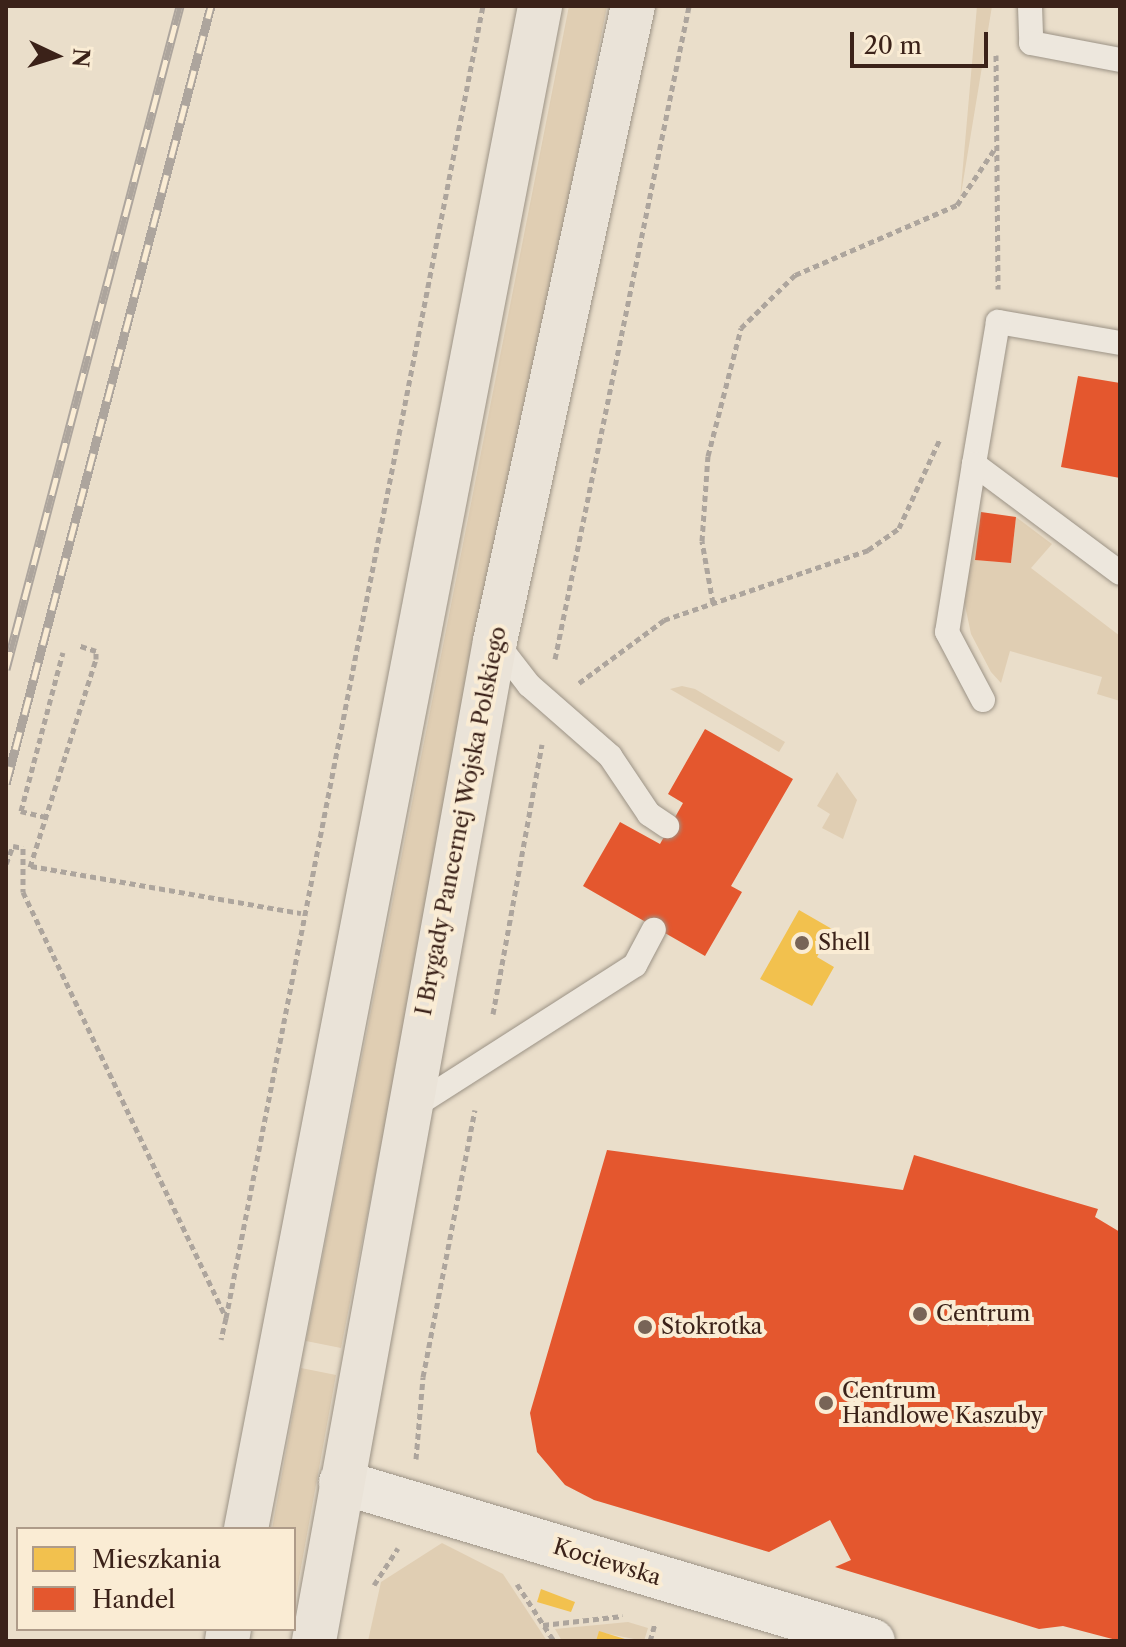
<!DOCTYPE html>
<style>
body{margin:0}
#map{position:relative;width:1126px;height:1647px;overflow:hidden;background:#eadeca;font-family:"Libre Caslon Text",serif}
div>[style]{position:absolute}
.green>*{inset:0;background:#e0ceb3}
.homes>*{inset:0;background:#f2c14e}
.shops>*{inset:0;background:#e4572e}
.path>*{height:5px;margin-top:-2.5px;transform-origin:0;background:repeating-linear-gradient(90deg,#ada59d 0 6px,transparent 0 10px)}
.roads{filter:drop-shadow(0 0 2px #9c9386) drop-shadow(0 0 2px #9c9386)}
.lane>*{height:24px;margin:-12px;padding:0 12px;transform-origin:12px;border-radius:12px;background:#ede7dd}
.street>*{height:44px;margin:-22px;padding:0 22px;transform-origin:22px;border-radius:22px;background:#ede7dd}
.primary>*{height:44px;margin:-22px;padding:0 22px;transform-origin:22px;border-radius:22px;background:#eae3d8}
.rail>*{height:9px;margin-top:-4.5px;transform-origin:0;background:repeating-linear-gradient(90deg,#faecd4 0 18px,#ada59d 0 36px);box-sizing:border-box;border-block:2px solid #ada59d}
.dots>*{width:22px;height:22px;translate:-50% -50%;box-sizing:border-box;border:4px solid #faecd4;border-radius:50%}
span{translate:-50% -50%;white-space:nowrap;text-align:center;line-height:1.15;-webkit-text-stroke:8px #faecd4;paint-order:stroke}
.street-label{font-size:22px;color:#3b2219}
.poi-label{font-size:22px;color:#3b2219}
.left{translate:0 -50%;text-align:left}
.frame{position:absolute;inset:0;border:8px solid #3b2219;pointer-events:none}
.legend{position:absolute;left:16px;top:1527px;width:280px;height:104px;box-sizing:border-box;background:#faecd4;border:2px solid #ae9b89;margin:0;padding:10px 14px;list-style:none;font-size:24px;color:#3b2219}
.legend li{display:flex;align-items:center;gap:16px;height:40px}
.legend b{width:40px;border:2px solid #ae9b89}
.north{position:absolute;left:16px;top:16px;width:80px;height:80px;-webkit-text-stroke:6px #faecd4;paint-order:stroke;rotate:94deg;font-size:22px;font-weight:700;line-height:32px;text-align:center;color:#3b2219}
.north::after{content:'';display:block;margin:auto;width:28px;height:36px;background:#3b2219;clip-path:polygon(50% 0,100% 100%,50% 72%,0 100%)}
.scale{position:absolute;left:850px;top:32px;width:138px;height:36px;box-sizing:border-box;border:4px solid #3b2219;border-top:0;padding-left:10px;font-size:24px;line-height:28px;white-space:nowrap;color:#3b2219;-webkit-text-stroke:6px #faecd4;paint-order:stroke}
</style>
<div id="map">
<div class="green">
<i style="clip-path:polygon(569px 6px,607px 6px,341px 1348px,306px 1341px)"></i>
<i style="clip-path:polygon(977px 6px,992px 6px,960px 200px)"></i>
<i style="clip-path:polygon(981px 512px,976px 560px,1011px 563px,1016px 517px,1052px 544px,1031px 568px,1120px 636px,1120px 701px,1097px 694px,1102px 677px,1010px 651px,1001px 683px,991px 672px,971px 634px,962px 591px)"></i>
<i style="clip-path:polygon(682px 686px,695px 689px,785px 742px,779px 752px,670px 689px)"></i>
<i style="clip-path:polygon(837px 772px,857px 800px,843px 839px,822px 828px,830px 814px,817px 806px)"></i>
<i style="clip-path:polygon(301px 1368px,336px 1375px,294px 1606px,294px 1529px,272px 1529px)"></i>
<i style="clip-path:polygon(442px 1543px,503px 1574px,547px 1641px,368px 1641px,381px 1582px)"></i>
<i style="clip-path:polygon(628px 1622px,648px 1628px,644px 1641px,599px 1632px,596px 1641px,562px 1641px,555px 1629px)"></i>
</div>
<div class="homes">
<i style="clip-path:polygon(799px 910px,832px 929px,817px 957px,834px 967px,812px 1006px,760px 979px)"></i>
<i style="clip-path:polygon(541px 1589px,575px 1602px,571px 1612px,537px 1602px)"></i>
<i style="clip-path:polygon(599px 1631px,628px 1640px,628px 1641px,596px 1641px)"></i>
</div>
<div class="shops">
<i style="clip-path:polygon(1078px 376px,1120px 383px,1120px 478px,1061px 467px)"></i>
<i style="clip-path:polygon(981px 512px,1016px 517px,1011px 563px,975px 560px)"></i>
<i style="clip-path:polygon(705px 729px,793px 779px,731px 886px,742px 892px,705px 956px,583px 886px,620px 822px,660px 844px,683px 803px,668px 794px)"></i>
<i style="clip-path:polygon(607px 1150px,903px 1190px,914px 1155px,1098px 1209px,1095px 1217px,1120px 1232px,1120px 1641px,1063px 1626px,1039px 1629px,835px 1567px,851px 1560px,830px 1520px,769px 1552px,594px 1500px,565px 1485px,537px 1452px,530px 1413px)"></i>
</div>
<div class="path">
<i style="left:996px;top:55px;width:234px;rotate:89.5deg"></i>
<i style="left:713px;top:603px;width:63px;rotate:-100.1deg"></i>
<i style="left:702px;top:541px;width:85px;rotate:-86deg"></i>
<i style="left:708px;top:456px;width:132px;rotate:-75.5deg"></i>
<i style="left:741px;top:328px;width:76px;rotate:-44.5deg"></i>
<i style="left:795px;top:275px;width:176px;rotate:-23.4deg"></i>
<i style="left:957px;top:205px;width:70px;rotate:-56.1deg"></i>
<i style="left:555px;top:659px;width:667px;rotate:-78.4deg"></i>
<i style="left:579px;top:683px;width:106px;rotate:-36.5deg"></i>
<i style="left:664px;top:620px;width:216px;rotate:-18.9deg"></i>
<i style="left:868px;top:550px;width:38px;rotate:-35deg"></i>
<i style="left:899px;top:528px;width:98px;rotate:-65.3deg"></i>
<i style="left:46px;top:817px;width:26px;rotate:-167deg"></i>
<i style="left:21px;top:811px;width:164px;rotate:-75.2deg"></i>
<i style="left:6px;top:864px;width:19px;rotate:-69deg"></i>
<i style="left:13px;top:846px;width:10px;rotate:11deg"></i>
<i style="left:23px;top:848px;width:44px;rotate:90deg"></i>
<i style="left:23px;top:892px;width:472px;rotate:64.5deg"></i>
<i style="left:226px;top:1318px;width:22px;rotate:103deg"></i>
<i style="left:31px;top:866px;width:274px;rotate:9.9deg"></i>
<i style="left:30px;top:867px;width:218px;rotate:-72.4deg"></i>
<i style="left:96px;top:659px;width:8px;rotate:-90deg"></i>
<i style="left:96px;top:651px;width:19px;rotate:-162deg"></i>
<i style="left:493px;top:1014px;width:274px;rotate:-79.7deg"></i>
<i style="left:226px;top:1318px;width:1337px;rotate:-78.92deg"></i>
<i style="left:416px;top:1459px;width:82px;rotate:-85.1deg"></i>
<i style="left:423px;top:1377px;width:272px;rotate:-79deg"></i>
<i style="left:517px;top:1584px;width:68px;rotate:57deg"></i>
<i style="left:374px;top:1585px;width:44px;rotate:-57deg"></i>
<i style="left:543px;top:1625px;width:80px;rotate:-6.5deg"></i>
<i style="left:650px;top:1641px;width:19px;rotate:-74deg"></i>
</div>
<div class="roads">
<div class="lane">
<i style="left:1030px;top:6px;width:37px;rotate:88deg"></i>
<i style="left:1031px;top:43px;width:91px;rotate:10.8deg"></i>
<i style="left:1120px;top:343px;width:124px;rotate:-170.2deg"></i>
<i style="left:998px;top:322px;width:144px;rotate:99.6deg"></i>
<i style="left:974px;top:464px;width:182px;rotate:36.7deg"></i>
<i style="left:974px;top:464px;width:170px;rotate:99.1deg"></i>
<i style="left:947px;top:632px;width:77px;rotate:62.1deg"></i>
<i style="left:495px;top:641px;width:56px;rotate:52.3deg"></i>
<i style="left:529px;top:685px;width:108px;rotate:41.2deg"></i>
<i style="left:610px;top:756px;width:70px;rotate:56.1deg"></i>
<i style="left:649px;top:814px;width:22px;rotate:34deg"></i>
<i style="left:410px;top:1109px;width:267px;rotate:-32.6deg"></i>
<i style="left:635px;top:965px;width:40px;rotate:-62deg"></i>
</div>
<div class="street">
<i style="left:341px;top:1482px;width:555px;rotate:16.64deg"></i>
</div>
<div class="primary">
<i style="left:246px;top:1529px;width:1551px;rotate:-79.07deg"></i>
<i style="left:227px;top:1641px;width:12px;rotate:-81deg"></i>
<i style="left:314px;top:1641px;width:1016px;rotate:-79.74deg"></i>
<i style="left:495px;top:641px;width:650px;rotate:-77.74deg"></i>
</div>
</div>
<div class="rail">
<i style="left:6px;top:669px;width:685px;rotate:-75.29deg"></i>
<i style="left:6px;top:784px;width:805px;rotate:-75.24deg"></i>
</div>
<div class="dots">
<i style="left:802px;top:943px;background:#786457"></i>
<i style="left:920px;top:1314px;background:#786457"></i>
<i style="left:645px;top:1327px;background:#786457"></i>
<i style="left:826px;top:1403px;background:#786457"></i>
</div>
<div class="street-label">
<span style="left:461px;top:821px;rotate:-79deg">I Brygady Pancernej Wojska Polskiego</span>
<span style="left:607px;top:1562px;rotate:17deg">Kociewska</span>
</div>
<div class="poi-label">
<span class="left" style="left:818px;top:943px">Shell</span>
<span class="left" style="left:936px;top:1314px">Centrum</span>
<span class="left" style="left:661px;top:1327px">Stokrotka</span>
<span class="left" style="left:842px;top:1403px">Centrum<br>Handlowe Kaszuby</span>
</div>
<div class="frame"></div>
<ul class="legend">
<li><b style="height:22px;background:#f2c14e"></b>Mieszkania</li>
<li><b style="height:22px;background:#e4572e"></b>Handel</li>
</ul>
<div class="north">N</div>
<div class="scale">20 m</div>
</div>
